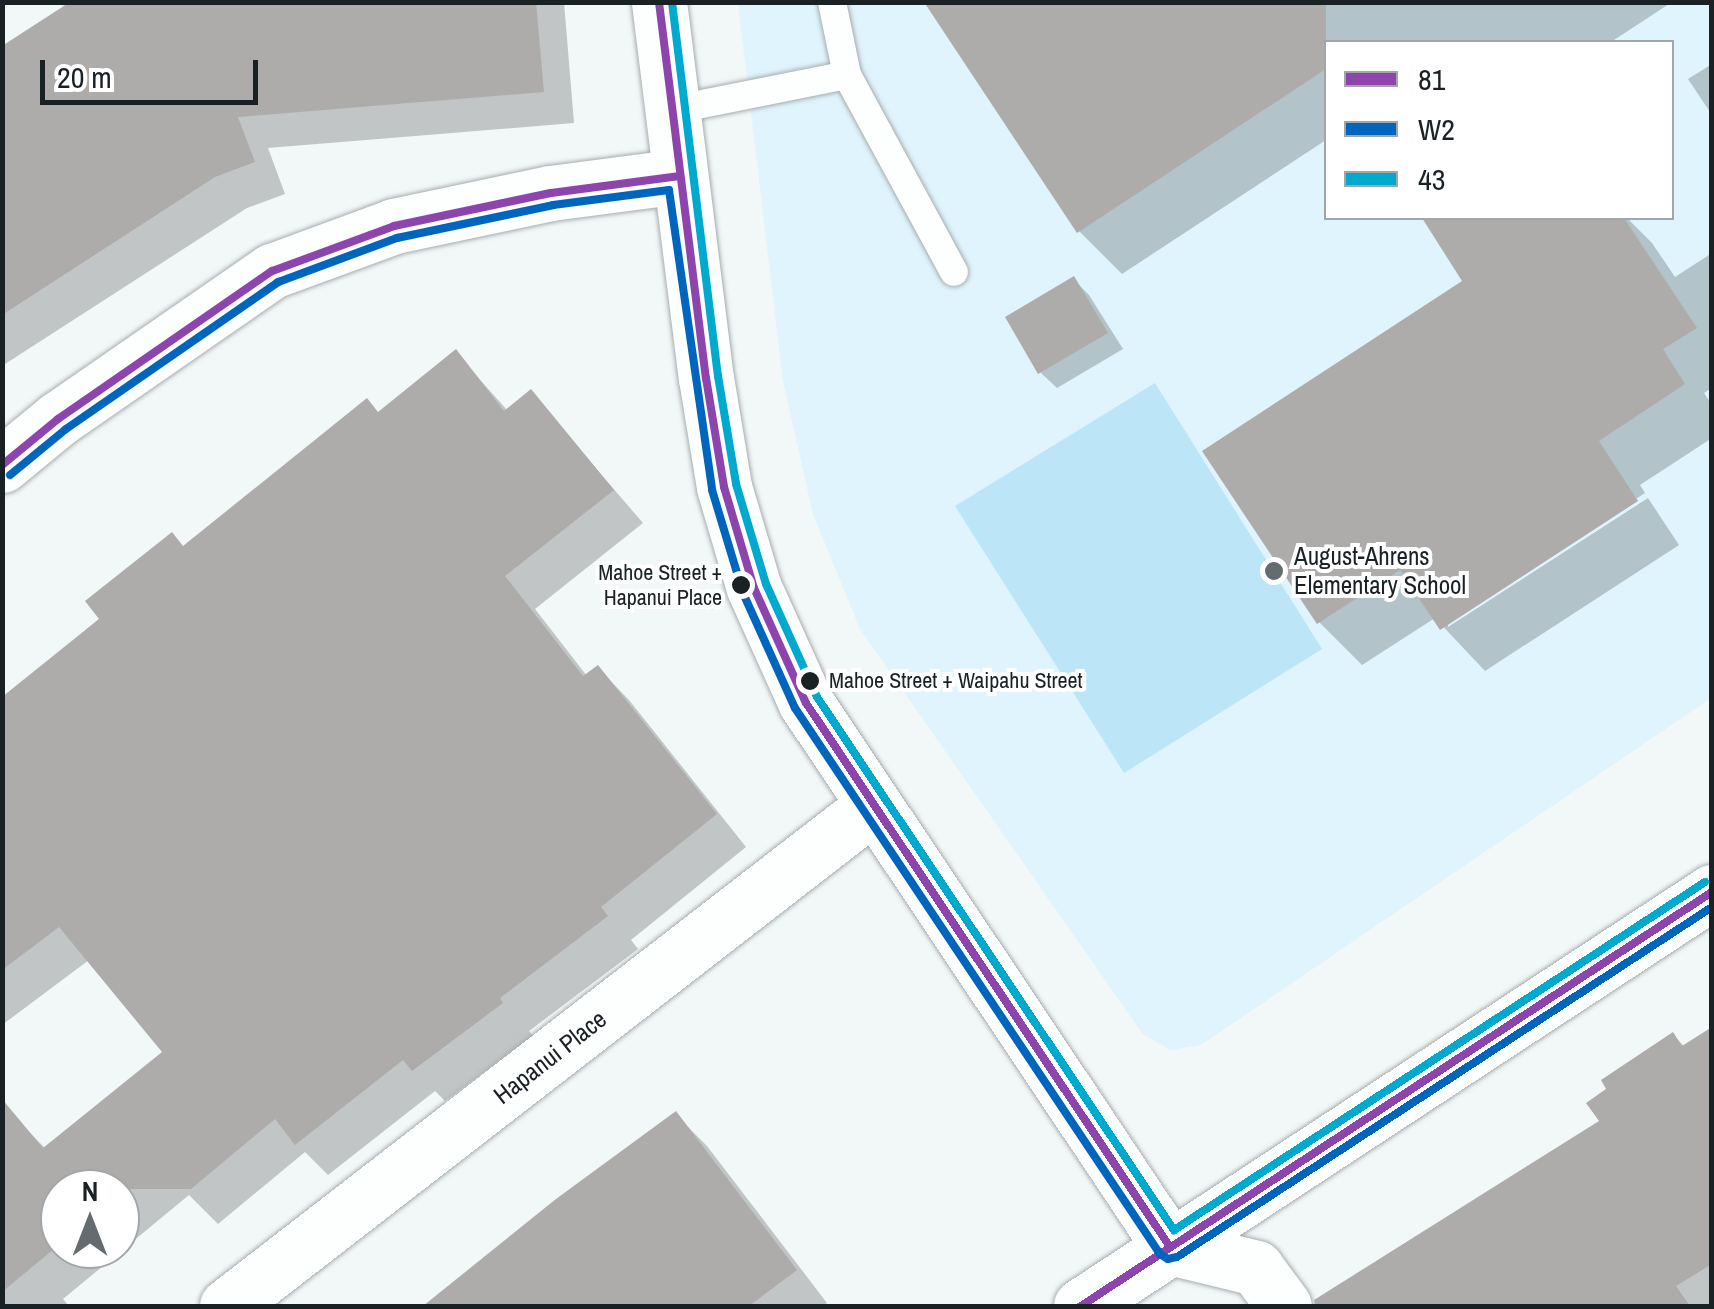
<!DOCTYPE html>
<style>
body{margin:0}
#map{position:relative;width:1714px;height:1309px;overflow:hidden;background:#f2f7f8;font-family:"Archivo Narrow",sans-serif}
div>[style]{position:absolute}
.built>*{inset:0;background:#dff4fc}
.green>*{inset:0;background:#bce6f7}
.shadow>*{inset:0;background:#0003}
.building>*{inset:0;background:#adacab}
.roads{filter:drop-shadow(0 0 2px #a7adaf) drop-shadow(0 0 2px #a7adaf)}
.service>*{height:28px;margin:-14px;padding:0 14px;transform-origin:14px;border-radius:14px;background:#fdfefe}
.minor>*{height:55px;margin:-27.5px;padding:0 27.5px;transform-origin:27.5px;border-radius:27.5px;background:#fdfefe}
.tertiary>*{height:55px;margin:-27.5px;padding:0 27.5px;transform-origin:27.5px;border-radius:27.5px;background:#fdfefe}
.bus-1>*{height:8px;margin:-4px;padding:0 4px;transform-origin:4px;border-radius:4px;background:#8e44ad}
.bus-2>*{height:8px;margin:-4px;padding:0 4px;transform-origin:4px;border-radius:4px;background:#0065bd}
.bus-3>*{height:8px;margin:-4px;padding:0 4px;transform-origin:4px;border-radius:4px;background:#00a9ce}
.dots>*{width:28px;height:28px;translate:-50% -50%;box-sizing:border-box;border:5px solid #fff;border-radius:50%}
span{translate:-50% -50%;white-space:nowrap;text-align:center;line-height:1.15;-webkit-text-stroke:8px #fff;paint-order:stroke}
.bus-label{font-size:22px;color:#192125}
.right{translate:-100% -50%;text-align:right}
.left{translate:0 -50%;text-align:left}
.poi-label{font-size:25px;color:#192125}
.street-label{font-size:25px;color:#192125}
.frame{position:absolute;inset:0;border:5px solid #192125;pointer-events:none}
.legend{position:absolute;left:1324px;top:40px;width:350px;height:180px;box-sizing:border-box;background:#fff;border:2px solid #a3a6a8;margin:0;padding:12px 18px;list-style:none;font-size:30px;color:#192125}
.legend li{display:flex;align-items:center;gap:20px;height:50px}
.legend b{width:50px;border:2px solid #a3a6a8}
.north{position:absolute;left:40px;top:1169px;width:100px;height:100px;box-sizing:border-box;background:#fff;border:2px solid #a3a6a8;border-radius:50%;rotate:0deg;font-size:28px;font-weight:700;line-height:40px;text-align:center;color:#192125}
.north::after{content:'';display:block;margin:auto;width:35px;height:45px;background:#656c6f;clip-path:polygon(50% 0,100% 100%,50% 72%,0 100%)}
.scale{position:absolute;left:40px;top:60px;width:218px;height:45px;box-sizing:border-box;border:5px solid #192125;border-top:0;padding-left:12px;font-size:30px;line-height:35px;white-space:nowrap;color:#192125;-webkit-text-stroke:8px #fff;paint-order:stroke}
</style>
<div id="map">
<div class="built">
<i style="clip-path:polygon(evenodd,738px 3px,1711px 3px,1711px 698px,1201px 1045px,1170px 1050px,1142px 1033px,860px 629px,813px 514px,783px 381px,738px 3px,1326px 42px,1672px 42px,1672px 218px,1326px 218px,1326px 42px)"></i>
</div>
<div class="green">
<i style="clip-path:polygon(1155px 383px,1322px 649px,1124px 773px,955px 506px)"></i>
</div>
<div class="shadow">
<i style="clip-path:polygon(28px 2px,564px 2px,574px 123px,268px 148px,285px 194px,247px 208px,2px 366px,2px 49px,70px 6px)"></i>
<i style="clip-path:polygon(1313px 2px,1672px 2px,1611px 42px,1326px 42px,1326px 140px,1122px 274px,1079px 231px)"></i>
<i style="clip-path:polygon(1712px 64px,1712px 115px,1688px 79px)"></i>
<i style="clip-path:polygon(1424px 218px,1505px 218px,1522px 244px,1563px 218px,1627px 218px,1652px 243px,1675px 277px,1712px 253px,1712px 388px,1704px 393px,1712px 405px,1712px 438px,1640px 485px,1645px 493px,1448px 622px,1448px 627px,1648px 498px,1679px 545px,1485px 671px,1435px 618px,1362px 665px,1319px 622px,1466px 281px)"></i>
<i style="clip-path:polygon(1073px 279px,1089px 295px,1123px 349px,1057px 388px,1040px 372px)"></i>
<i style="clip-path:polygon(evenodd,456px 353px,508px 411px,531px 393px,643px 523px,535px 609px,587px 676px,598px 668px,629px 700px,746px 847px,631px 940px,638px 949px,529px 1031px,533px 1036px,445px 1101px,435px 1091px,328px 1175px,305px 1152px,218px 1224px,189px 1195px,63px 1299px,69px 1306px,2px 1306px,2px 1115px,16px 1119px,46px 1149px,165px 1052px,89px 960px,2px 1025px,2px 700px,184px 548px,379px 414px,456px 353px,60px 1189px,120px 1189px,120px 1249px,60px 1249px,60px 1189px)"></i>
<i style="clip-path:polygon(1712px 1030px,1712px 1306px,1341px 1306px,1332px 1292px,1602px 1122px,1673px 1035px,1685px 1047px)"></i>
<i style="clip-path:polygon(675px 1114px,707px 1146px,827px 1303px,822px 1306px,424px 1306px)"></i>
</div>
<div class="building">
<i style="clip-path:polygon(70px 2px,536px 2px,544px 92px,238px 117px,255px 162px,215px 177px,2px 315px,2px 46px)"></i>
<i style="clip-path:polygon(924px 2px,1326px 2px,1326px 69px,1077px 233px)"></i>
<i style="clip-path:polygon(1422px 218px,1624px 218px,1697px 328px,1663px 349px,1685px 384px,1599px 441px,1638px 501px,1440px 630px,1400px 570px,1317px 624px,1202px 451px,1462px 281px)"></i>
<i style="clip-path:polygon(1074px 276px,1108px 333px,1038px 374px,1005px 317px)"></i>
<i style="clip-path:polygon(456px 349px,504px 411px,531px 389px,614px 490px,505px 576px,583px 676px,598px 665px,717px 814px,601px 907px,608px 916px,500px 998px,503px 1003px,412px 1071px,403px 1060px,295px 1145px,275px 1119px,191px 1189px,60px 1189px,60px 1244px,2px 1292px,2px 1099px,43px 1148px,162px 1052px,59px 927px,2px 970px,2px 697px,99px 619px,85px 601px,172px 532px,183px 546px,367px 398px,378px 412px)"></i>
<i style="clip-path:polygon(1712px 1027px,1712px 1264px,1676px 1286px,1690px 1306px,1315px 1306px,1314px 1300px,1599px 1121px,1586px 1103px,1606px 1089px,1601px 1080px,1673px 1032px,1682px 1046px)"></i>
<i style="clip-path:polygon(676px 1111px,797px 1270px,749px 1306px,423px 1306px,556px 1199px)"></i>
</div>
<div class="roads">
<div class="service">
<i style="left:832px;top:2px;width:75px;rotate:78.4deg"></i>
<i style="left:672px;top:110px;width:178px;rotate:-11.3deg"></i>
<i style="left:847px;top:75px;width:224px;rotate:61.5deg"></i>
</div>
<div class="minor">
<i style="left:1170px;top:1247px;width:89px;rotate:13.7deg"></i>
<i style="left:1256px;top:1268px;width:47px;rotate:53.6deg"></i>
<i style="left:227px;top:1306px;width:815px;rotate:-37.73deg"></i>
</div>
<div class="tertiary">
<i style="left:659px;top:2px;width:379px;rotate:82.9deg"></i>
<i style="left:706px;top:378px;width:110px;rotate:80.6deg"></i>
<i style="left:724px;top:487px;width:105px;rotate:73.5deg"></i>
<i style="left:754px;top:588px;width:126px;rotate:65.7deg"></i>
<i style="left:806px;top:703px;width:655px;rotate:56.21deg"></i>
<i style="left:2px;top:465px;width:72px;rotate:-39.4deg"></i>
<i style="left:58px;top:419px;width:260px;rotate:-34.7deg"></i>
<i style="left:272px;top:271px;width:130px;rotate:-20.2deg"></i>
<i style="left:394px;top:226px;width:160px;rotate:-11.9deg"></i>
<i style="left:551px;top:193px;width:130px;rotate:-7.5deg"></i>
<i style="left:1081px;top:1306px;width:755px;rotate:-33.27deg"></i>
</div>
</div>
<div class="bus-1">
<i style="left:659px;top:2px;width:379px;rotate:82.9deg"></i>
<i style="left:706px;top:378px;width:110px;rotate:80.6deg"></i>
<i style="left:724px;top:487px;width:105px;rotate:73.5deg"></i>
<i style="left:754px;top:588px;width:126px;rotate:65.7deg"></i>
<i style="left:806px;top:703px;width:655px;rotate:56.21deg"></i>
<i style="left:2px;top:465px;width:72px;rotate:-39.4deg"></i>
<i style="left:58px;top:419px;width:260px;rotate:-34.7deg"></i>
<i style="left:272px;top:271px;width:130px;rotate:-20.2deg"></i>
<i style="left:394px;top:226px;width:160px;rotate:-11.9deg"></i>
<i style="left:551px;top:193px;width:130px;rotate:-7.5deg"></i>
<i style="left:1081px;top:1306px;width:755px;rotate:-33.27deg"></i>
</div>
<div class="bus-2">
<i style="left:10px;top:475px;width:72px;rotate:-39.4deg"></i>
<i style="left:66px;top:429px;width:258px;rotate:-34.7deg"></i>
<i style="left:278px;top:282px;width:127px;rotate:-20.3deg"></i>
<i style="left:397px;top:238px;width:159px;rotate:-11.9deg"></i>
<i style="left:553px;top:205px;width:117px;rotate:-7.4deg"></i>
<i style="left:669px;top:190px;width:303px;rotate:81.8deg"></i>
<i style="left:712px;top:490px;width:108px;rotate:73.2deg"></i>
<i style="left:743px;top:593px;width:126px;rotate:65.7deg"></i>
<i style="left:795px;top:708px;width:657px;rotate:56.24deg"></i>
<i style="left:1160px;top:1254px;width:9px;rotate:32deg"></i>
<i style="left:1168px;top:1259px;width:9px;rotate:-13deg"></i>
<i style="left:1177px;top:1257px;width:639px;rotate:-33.19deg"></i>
</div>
<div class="bus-3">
<i style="left:672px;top:2px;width:377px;rotate:83deg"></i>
<i style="left:718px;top:376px;width:109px;rotate:80.5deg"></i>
<i style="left:736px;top:484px;width:104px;rotate:73.3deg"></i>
<i style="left:766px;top:584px;width:124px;rotate:65.7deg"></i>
<i style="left:817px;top:697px;width:642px;rotate:56.19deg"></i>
<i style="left:1174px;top:1230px;width:635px;rotate:-33.24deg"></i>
</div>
<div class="dots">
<i style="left:1274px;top:571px;background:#656c6f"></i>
<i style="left:741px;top:585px;background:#192125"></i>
<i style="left:810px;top:681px;background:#192125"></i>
</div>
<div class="bus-label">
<span class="right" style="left:722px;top:585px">Mahoe Street +<br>Hapanui Place</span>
<span class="left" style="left:829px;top:681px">Mahoe Street + Waipahu Street</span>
</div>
<div class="poi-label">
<span class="left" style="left:1294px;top:571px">August-Ahrens<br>Elementary School</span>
</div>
<div class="street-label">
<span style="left:550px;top:1057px;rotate:-38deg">Hapanui Place</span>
</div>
<div class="frame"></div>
<ul class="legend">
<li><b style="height:12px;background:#8e44ad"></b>81</li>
<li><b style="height:12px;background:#0065bd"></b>W2</li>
<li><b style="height:12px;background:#00a9ce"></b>43</li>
</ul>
<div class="north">N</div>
<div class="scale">20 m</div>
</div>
